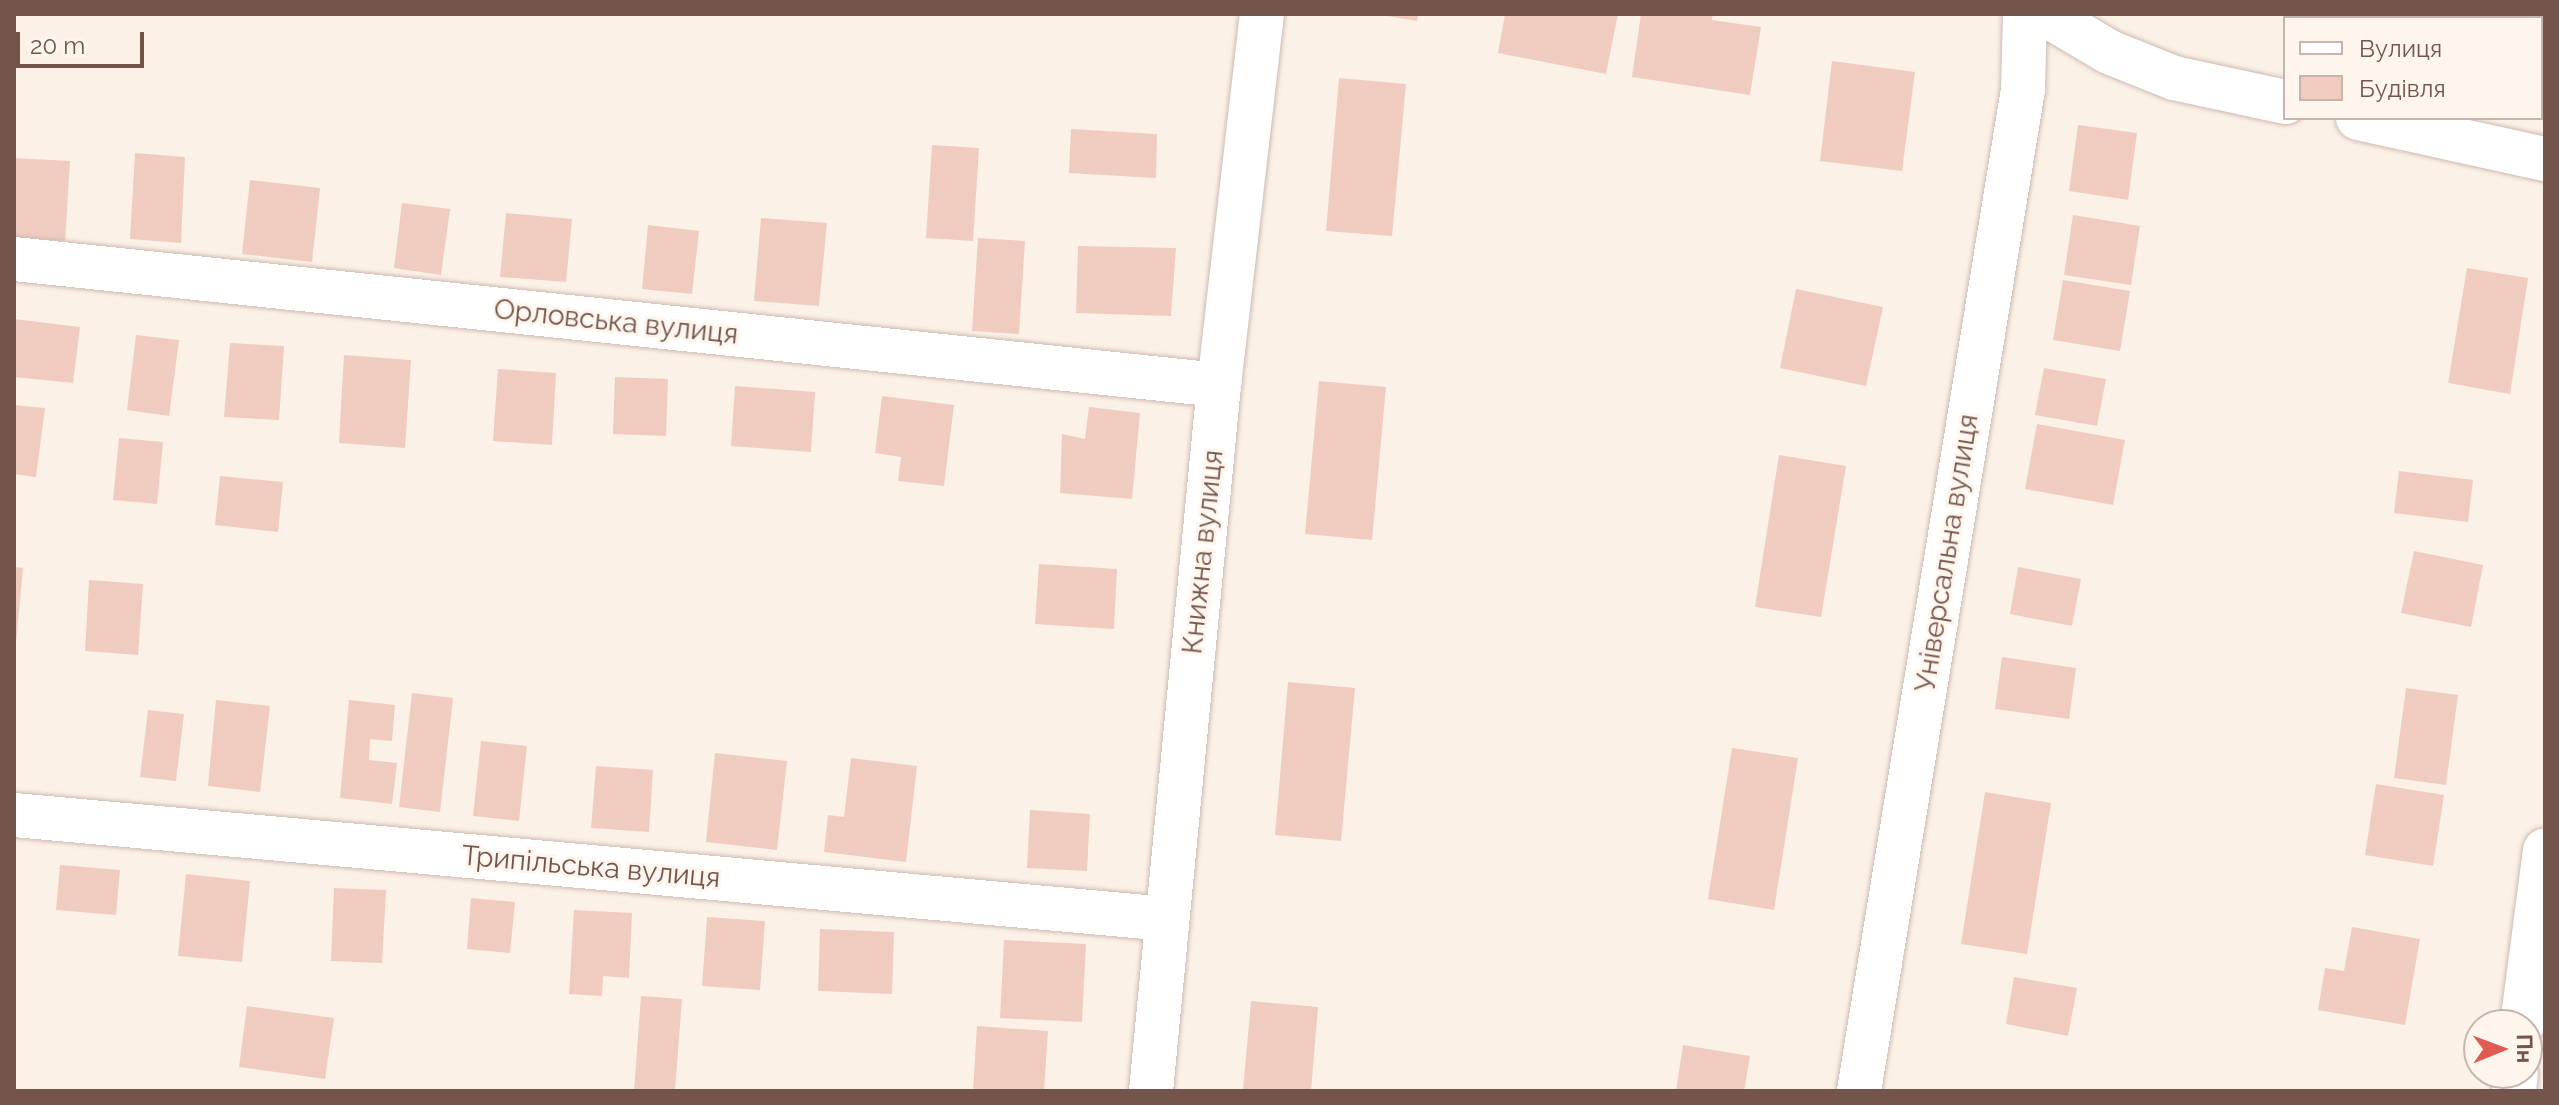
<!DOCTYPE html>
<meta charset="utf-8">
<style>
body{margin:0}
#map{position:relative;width:2559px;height:1105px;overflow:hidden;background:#fbf1e7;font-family:Raleway,sans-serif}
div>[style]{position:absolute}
.building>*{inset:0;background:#f0ccc0}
.roads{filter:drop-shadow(0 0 2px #cfb9b0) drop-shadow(0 0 2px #cfb9b0)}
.minor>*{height:44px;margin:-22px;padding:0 22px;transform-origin:22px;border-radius:22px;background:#fff}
span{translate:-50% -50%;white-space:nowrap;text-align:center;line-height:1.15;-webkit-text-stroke:6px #fef5ed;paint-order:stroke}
.street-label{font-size:28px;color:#74554c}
.frame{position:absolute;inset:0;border:16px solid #74554c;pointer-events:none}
.legend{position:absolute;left:2283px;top:16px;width:260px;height:104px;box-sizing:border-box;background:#fef5ed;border:2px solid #c7b5ad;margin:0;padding:10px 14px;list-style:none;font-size:24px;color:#74554c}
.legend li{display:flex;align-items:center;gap:16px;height:40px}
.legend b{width:40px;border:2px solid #c7b5ad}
.north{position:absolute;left:2463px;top:1009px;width:80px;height:80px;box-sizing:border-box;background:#fef5ed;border:2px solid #c7b5ad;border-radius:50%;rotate:89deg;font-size:22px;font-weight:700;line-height:32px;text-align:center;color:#74554c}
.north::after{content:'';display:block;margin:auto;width:28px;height:36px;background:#e05c52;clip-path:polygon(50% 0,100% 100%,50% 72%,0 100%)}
.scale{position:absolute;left:16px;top:32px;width:128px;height:36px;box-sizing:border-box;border:4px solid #74554c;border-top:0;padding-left:10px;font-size:24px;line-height:28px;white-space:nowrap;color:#74554c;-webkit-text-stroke:6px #fef5ed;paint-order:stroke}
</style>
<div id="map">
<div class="building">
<i style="clip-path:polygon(1376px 14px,1418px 14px,1417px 21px)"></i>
<i style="clip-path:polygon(1505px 14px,1618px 14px,1606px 74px,1498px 53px)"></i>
<i style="clip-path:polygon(1641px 14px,1713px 14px,1712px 20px,1761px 27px,1750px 95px,1632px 77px)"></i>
<i style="clip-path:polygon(2379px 14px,2457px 14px,2377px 18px)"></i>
<i style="clip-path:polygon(1832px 61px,1915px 72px,1902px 171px,1820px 161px)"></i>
<i style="clip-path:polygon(1339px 78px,1406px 84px,1392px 236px,1326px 231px)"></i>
<i style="clip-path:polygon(2078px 125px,2137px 133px,2128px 200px,2069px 191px)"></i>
<i style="clip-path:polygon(1071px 129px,1157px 134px,1156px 178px,1069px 173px)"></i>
<i style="clip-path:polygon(932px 145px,979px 148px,973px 241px,926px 238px)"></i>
<i style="clip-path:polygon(135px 153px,185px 157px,181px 243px,130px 239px)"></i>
<i style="clip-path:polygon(14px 158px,70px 161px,65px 241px,14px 238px)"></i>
<i style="clip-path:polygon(250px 180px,320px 188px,312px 262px,242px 254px)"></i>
<i style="clip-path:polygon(402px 203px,450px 209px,441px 275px,394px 268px)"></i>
<i style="clip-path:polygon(506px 213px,572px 219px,566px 282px,500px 277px)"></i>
<i style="clip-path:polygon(2073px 215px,2140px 226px,2131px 285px,2064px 275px)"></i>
<i style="clip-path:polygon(761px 218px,827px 223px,819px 306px,754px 301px)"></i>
<i style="clip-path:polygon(648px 225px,699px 231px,692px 294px,642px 289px)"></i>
<i style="clip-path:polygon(978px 238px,1025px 241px,1019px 334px,972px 331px)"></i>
<i style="clip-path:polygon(1078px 246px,1176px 248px,1171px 316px,1076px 313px)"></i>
<i style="clip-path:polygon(2467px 268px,2528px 278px,2510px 394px,2448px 383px)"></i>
<i style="clip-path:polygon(2063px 280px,2130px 291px,2120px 351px,2053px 340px)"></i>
<i style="clip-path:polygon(1796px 289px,1883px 307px,1866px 386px,1780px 368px)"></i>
<i style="clip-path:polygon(14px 319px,80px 327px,73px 383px,14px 377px)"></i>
<i style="clip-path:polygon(136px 335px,179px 340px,169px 416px,127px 410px)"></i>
<i style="clip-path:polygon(230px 343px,284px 346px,279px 420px,224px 417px)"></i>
<i style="clip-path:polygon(344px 355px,411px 360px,405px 448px,339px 443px)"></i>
<i style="clip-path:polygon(2044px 368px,2106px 379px,2097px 426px,2035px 415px)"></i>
<i style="clip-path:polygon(498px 369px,556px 373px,552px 445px,493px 441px)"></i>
<i style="clip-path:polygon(615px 377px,668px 379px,666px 436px,613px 434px)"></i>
<i style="clip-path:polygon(1319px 381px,1386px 387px,1372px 540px,1305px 534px)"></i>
<i style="clip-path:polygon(735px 386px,815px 392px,811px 452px,731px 446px)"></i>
<i style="clip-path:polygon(882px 396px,954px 405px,944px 486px,898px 481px,901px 457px,875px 453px)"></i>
<i style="clip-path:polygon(14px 405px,45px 408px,36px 477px,14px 474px)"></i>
<i style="clip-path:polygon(1089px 407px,1140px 413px,1132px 499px,1060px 493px,1062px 434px,1085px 439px)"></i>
<i style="clip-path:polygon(2037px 424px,2125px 440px,2113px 505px,2025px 489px)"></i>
<i style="clip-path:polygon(119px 438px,163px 442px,157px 504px,113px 500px)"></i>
<i style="clip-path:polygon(1779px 455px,1846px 466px,1821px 617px,1755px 607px)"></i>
<i style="clip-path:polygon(2399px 471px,2473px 480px,2468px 522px,2394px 513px)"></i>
<i style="clip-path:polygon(220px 476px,283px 482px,278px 532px,215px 525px)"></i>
<i style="clip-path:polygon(2414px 551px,2483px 565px,2471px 627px,2401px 613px)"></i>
<i style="clip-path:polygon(1039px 564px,1117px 569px,1114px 629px,1035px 624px)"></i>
<i style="clip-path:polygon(14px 567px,23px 568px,16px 643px,14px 643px)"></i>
<i style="clip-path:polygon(2018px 567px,2081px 579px,2072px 626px,2010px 614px)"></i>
<i style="clip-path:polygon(89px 580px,143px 584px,138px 655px,85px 651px)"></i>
<i style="clip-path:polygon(2002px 657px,2076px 668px,2069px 719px,1995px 709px)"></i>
<i style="clip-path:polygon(1288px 682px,1355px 688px,1341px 841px,1275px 835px)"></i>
<i style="clip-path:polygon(2406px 688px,2458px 695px,2446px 785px,2394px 778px)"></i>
<i style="clip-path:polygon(412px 693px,453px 698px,440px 812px,399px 807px)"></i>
<i style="clip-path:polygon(216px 700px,270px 706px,260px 792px,208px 786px)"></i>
<i style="clip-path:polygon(349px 700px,395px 705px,392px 741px,370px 739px,369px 760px,397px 763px,392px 804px,340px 798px)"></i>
<i style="clip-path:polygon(148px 710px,184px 714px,176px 781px,140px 777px)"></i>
<i style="clip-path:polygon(481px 741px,527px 746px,519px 821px,473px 816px)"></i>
<i style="clip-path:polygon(1732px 748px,1798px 758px,1774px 910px,1708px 899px)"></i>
<i style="clip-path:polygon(715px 753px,787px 761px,777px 850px,706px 842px)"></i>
<i style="clip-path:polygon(851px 758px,917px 766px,906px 862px,824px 852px,828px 815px,844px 817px)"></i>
<i style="clip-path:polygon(596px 766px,653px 770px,649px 832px,591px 828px)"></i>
<i style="clip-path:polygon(2376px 784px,2444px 795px,2433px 866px,2365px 855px)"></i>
<i style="clip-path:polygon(1985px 792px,2051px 803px,2027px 954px,1961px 944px)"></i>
<i style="clip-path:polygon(1030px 810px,1090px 814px,1087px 871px,1027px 868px)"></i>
<i style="clip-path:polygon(60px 865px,120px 870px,116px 915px,56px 910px)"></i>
<i style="clip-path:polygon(186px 874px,250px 881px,242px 962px,178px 956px)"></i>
<i style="clip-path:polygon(334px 888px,386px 890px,382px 963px,331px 961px)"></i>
<i style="clip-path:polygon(471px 898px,515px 902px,510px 953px,467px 949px)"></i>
<i style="clip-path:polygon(574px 910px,632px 913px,629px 978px,603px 976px,602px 996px,569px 994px)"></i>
<i style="clip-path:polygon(707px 917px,765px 921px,760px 990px,702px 986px)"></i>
<i style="clip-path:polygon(2352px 927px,2420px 939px,2405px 1025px,2318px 1010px,2325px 968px,2344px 971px)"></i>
<i style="clip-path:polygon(820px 929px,894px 932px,892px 994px,818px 991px)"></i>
<i style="clip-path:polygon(1004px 940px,1086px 944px,1082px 1022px,1000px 1018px)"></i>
<i style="clip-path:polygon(2014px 977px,2077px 988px,2068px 1036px,2006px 1024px)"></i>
<i style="clip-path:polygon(641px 996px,682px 999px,675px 1091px,634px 1091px)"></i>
<i style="clip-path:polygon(1251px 1001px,1318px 1007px,1311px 1091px,1243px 1091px)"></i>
<i style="clip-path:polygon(247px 1006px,334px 1018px,325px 1079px,239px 1067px)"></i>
<i style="clip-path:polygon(977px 1026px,1048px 1031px,1044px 1091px,973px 1091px)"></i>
<i style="clip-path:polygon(1683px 1045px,1750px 1056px,1744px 1091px,1676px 1091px)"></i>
</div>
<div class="roads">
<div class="minor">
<i style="left:2045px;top:14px;width:74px;rotate:30.7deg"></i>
<i style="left:2109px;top:52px;width:70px;rotate:21.8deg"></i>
<i style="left:2174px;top:78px;width:114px;rotate:12.2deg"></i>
<i style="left:2358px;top:118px;width:191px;rotate:12.4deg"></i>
<i style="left:14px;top:259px;width:1212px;rotate:5.97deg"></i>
<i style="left:14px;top:815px;width:1158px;rotate:5.15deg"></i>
<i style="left:2522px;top:1025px;width:176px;rotate:-82.5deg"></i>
<i style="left:1151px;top:1091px;width:709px;rotate:-84.5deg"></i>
<i style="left:1219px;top:385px;width:373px;rotate:-83.4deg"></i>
<i style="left:1859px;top:1091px;width:1014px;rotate:-80.7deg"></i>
<i style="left:2023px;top:90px;width:76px;rotate:-88.5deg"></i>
<i style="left:2514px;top:1091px;width:18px;rotate:-84deg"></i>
</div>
</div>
<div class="street-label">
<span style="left:616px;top:322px;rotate:6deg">Орловська вулиця</span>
<span style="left:1203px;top:552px;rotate:-84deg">Книжна вулиця</span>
<span style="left:1947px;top:553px;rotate:-81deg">Універсальна вулиця</span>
<span style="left:591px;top:867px;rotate:5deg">Трипільська вулиця</span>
</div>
<div class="frame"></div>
<ul class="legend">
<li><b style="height:10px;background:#fff"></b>Вулиця</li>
<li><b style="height:22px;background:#f0ccc0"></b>Будівля</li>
</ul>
<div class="north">Пн</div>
<div class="scale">20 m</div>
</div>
